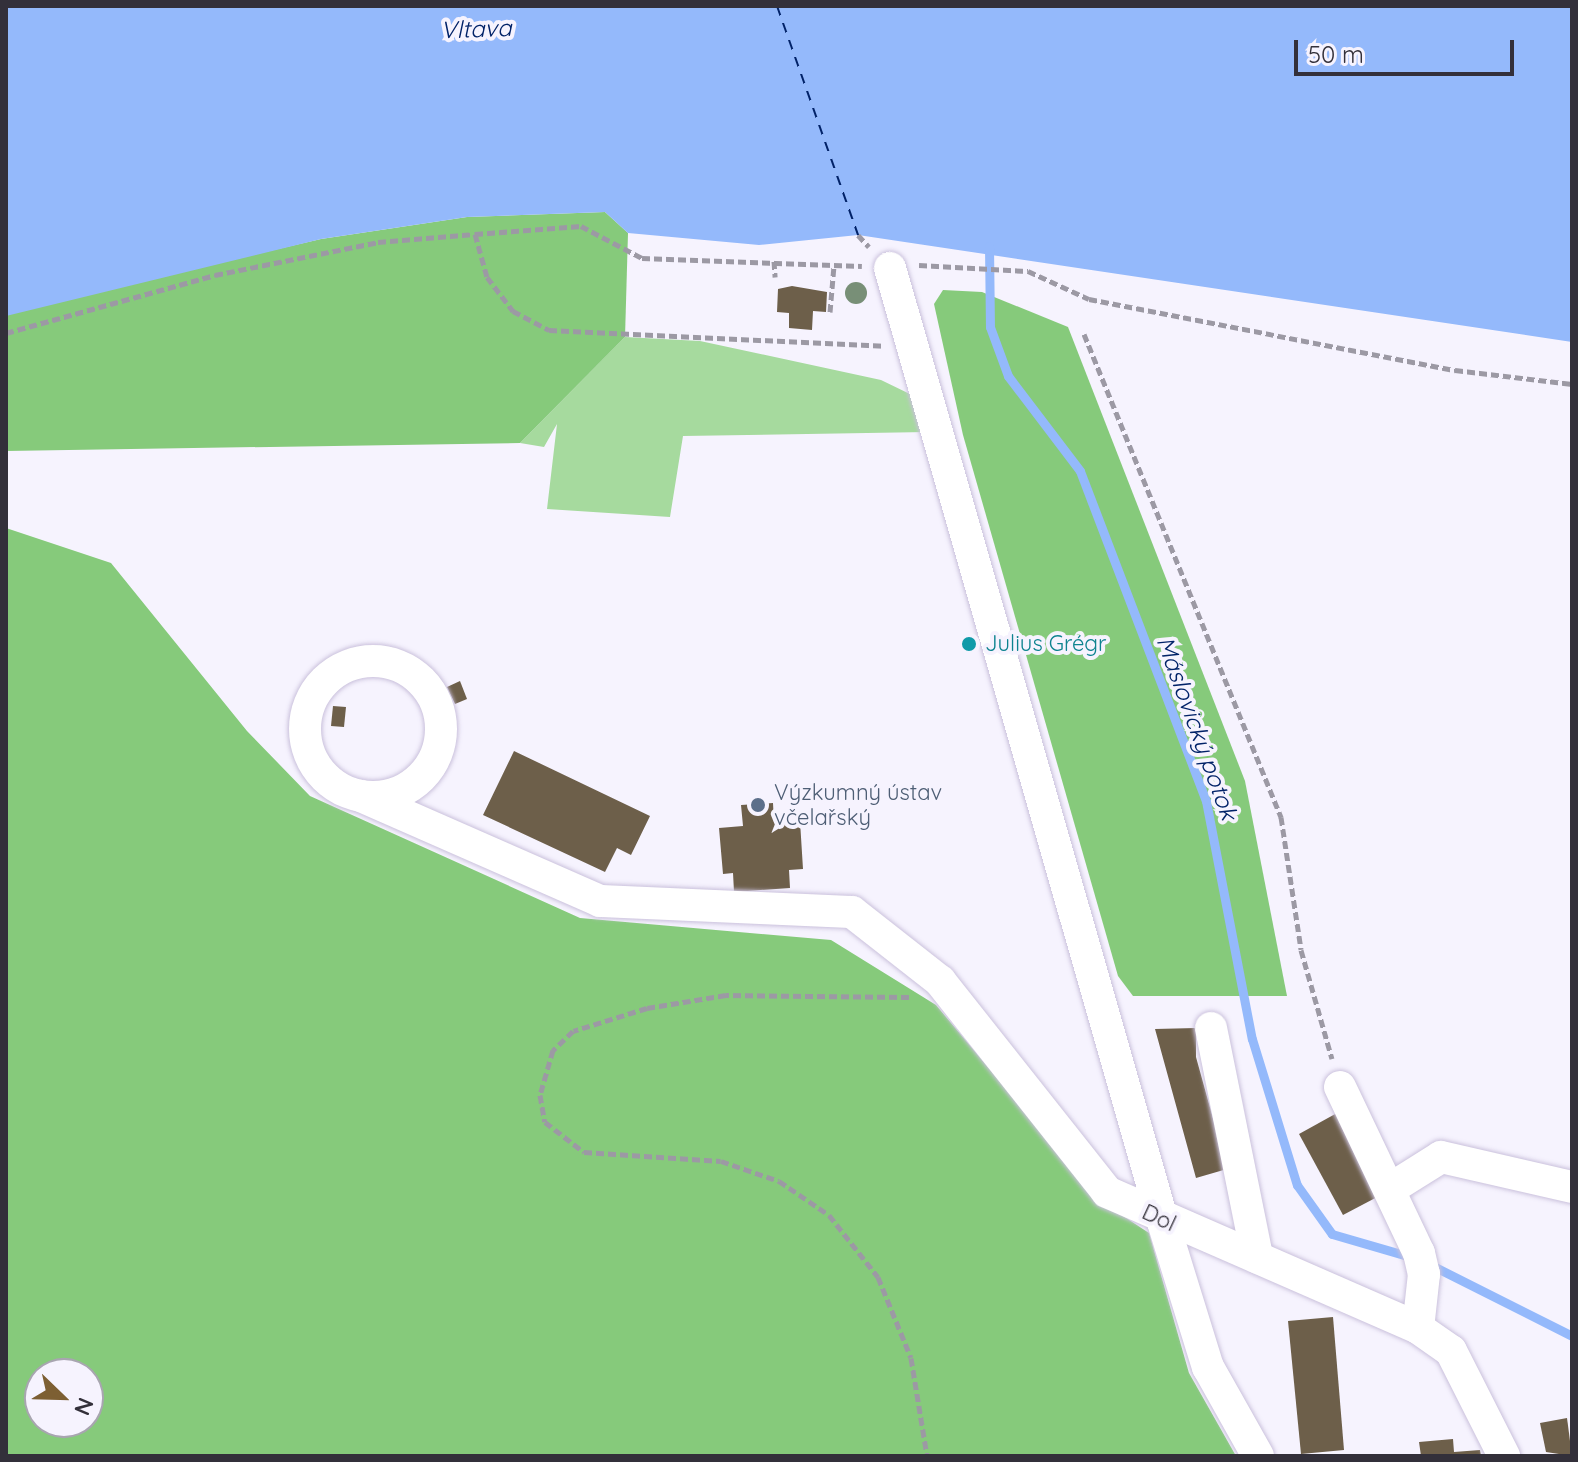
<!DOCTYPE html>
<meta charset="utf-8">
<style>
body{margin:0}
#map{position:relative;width:1578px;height:1462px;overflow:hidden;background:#f6f3fe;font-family:Quicksand,sans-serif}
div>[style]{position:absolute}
.green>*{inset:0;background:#a6da9e}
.forest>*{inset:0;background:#86ca7b}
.water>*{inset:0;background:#94b9fb}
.stream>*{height:9px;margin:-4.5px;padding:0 4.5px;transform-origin:4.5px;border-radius:4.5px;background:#94b9fb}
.ferry>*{height:2px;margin-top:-1px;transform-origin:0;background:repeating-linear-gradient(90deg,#012268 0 10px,transparent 0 18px)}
.building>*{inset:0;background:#6d5f4a}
.path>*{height:5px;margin-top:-2.5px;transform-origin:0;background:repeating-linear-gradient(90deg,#9c99a4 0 8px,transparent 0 12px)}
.roads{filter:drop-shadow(0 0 2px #cac1dc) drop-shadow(0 0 2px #cac1dc)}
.minor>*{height:32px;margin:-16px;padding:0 16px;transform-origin:16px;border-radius:16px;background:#fff}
.minor>.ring{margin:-16px;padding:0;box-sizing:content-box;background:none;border:32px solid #fff;border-radius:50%}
.trees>*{width:22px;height:22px;margin:-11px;border-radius:50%;background:#788f77}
.dots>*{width:22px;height:22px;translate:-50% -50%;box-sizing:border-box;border:4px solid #f6f3fe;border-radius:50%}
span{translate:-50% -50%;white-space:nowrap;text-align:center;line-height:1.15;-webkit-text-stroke:8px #f6f3fe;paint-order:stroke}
.culture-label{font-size:22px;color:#0d838f}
.left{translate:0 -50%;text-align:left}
.service-label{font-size:22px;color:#4e5e75}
.street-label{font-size:22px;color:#33303a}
.water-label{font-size:24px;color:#012268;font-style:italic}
.frame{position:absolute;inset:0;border:8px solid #33303a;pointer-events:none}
.north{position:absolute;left:24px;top:1358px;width:80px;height:80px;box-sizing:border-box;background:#f6f3fe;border:2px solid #a8a5b0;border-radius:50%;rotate:113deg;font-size:22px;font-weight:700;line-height:32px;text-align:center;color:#33303a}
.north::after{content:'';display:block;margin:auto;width:28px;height:36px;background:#7d5f33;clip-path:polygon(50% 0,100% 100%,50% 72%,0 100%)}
.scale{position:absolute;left:1294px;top:40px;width:220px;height:36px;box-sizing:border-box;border:4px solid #33303a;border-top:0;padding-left:10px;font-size:24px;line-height:28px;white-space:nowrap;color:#33303a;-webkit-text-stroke:6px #f6f3fe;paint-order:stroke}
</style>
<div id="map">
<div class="green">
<i style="clip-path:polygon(625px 337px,700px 341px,881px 380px,914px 396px,927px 432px,683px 436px,670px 517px,547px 509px,557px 424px,544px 447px,520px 443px)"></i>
</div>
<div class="forest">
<i style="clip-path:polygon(605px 212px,628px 233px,625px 337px,520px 443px,6px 451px,6px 316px,24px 308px,321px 239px,467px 217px)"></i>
<i style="clip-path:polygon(943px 290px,982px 292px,1068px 327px,1245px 781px,1287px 996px,1133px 996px,1118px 976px,963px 435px,934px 304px)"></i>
<i style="clip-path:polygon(evenodd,6px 528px,111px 563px,247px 731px,310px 796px,580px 918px,831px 940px,936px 1005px,1047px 1138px,1120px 1214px,1149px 1233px,1189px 1373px,1236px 1456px,6px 1456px,6px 528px,40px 1374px,88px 1374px,88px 1422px,40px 1422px,40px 1374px)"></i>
</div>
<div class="water">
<i style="clip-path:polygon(6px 6px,1572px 6px,1572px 342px,858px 235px,759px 245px,628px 233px,605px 212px,467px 217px,321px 239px,6px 316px)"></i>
</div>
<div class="stream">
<i style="left:989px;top:246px;width:81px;rotate:89.3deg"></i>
<i style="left:990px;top:327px;width:52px;rotate:69.8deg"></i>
<i style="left:1008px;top:376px;width:119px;rotate:52.8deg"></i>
<i style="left:1080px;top:471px;width:353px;rotate:69.1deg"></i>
<i style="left:1206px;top:801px;width:242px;rotate:79.1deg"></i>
<i style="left:1252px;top:1039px;width:153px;rotate:72.9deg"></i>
<i style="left:1297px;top:1185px;width:60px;rotate:54.5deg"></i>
<i style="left:1332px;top:1234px;width:82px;rotate:16.2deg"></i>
<i style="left:1429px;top:1264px;width:160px;rotate:26.7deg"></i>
</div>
<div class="ferry">
<i style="left:777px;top:6px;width:243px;rotate:70.5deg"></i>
</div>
<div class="building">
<i style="clip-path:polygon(792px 286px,827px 292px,826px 312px,813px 311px,812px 330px,789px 328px,789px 313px,777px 312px,778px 289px)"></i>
<i style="clip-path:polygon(460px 681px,467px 699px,455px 704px,447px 687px)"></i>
<i style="clip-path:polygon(333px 706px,346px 707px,344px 727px,331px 726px)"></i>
<i style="clip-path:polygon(514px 751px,650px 816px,631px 855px,617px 848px,605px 872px,483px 815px)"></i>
<i style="clip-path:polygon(773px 803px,774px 823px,800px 821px,803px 869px,789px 870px,790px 888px,734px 892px,733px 873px,723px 874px,719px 828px,743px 826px,741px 805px)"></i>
<i style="clip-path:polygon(1196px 1028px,1196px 1057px,1227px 1169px,1196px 1178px,1155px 1029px)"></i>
<i style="clip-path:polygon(1337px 1113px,1381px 1195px,1343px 1215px,1299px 1134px)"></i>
<i style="clip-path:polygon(1333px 1317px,1344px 1450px,1301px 1454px,1288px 1321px)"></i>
<i style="clip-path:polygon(1567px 1418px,1572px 1456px,1546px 1452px,1540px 1423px)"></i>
<i style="clip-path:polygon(1453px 1439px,1454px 1452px,1480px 1450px,1481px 1456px,1421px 1456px,1419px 1442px)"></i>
</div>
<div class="path">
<i style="left:475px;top:234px;width:45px;rotate:74.4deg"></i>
<i style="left:487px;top:277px;width:43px;rotate:52.6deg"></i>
<i style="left:513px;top:311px;width:41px;rotate:27.8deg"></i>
<i style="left:549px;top:330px;width:335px;rotate:2.7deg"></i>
<i style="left:858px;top:235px;width:16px;rotate:47deg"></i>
<i style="left:774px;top:261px;width:16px;rotate:86deg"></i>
<i style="left:919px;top:265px;width:109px;rotate:3.2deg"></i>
<i style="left:1028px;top:271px;width:67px;rotate:24.7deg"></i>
<i style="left:1089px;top:299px;width:373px;rotate:11deg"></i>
<i style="left:1455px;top:370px;width:118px;rotate:6.8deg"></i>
<i style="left:830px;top:312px;width:47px;rotate:-85.1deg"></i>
<i style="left:6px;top:333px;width:217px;rotate:-15.5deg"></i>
<i style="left:215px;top:275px;width:166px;rotate:-11.4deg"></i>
<i style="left:378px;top:242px;width:97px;rotate:-4.7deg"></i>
<i style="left:475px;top:234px;width:106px;rotate:-4.3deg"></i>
<i style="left:581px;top:226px;width:69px;rotate:27.7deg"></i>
<i style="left:642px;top:258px;width:220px;rotate:2.1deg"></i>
<i style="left:1084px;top:334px;width:522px;rotate:67.81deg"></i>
<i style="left:1281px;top:817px;width:134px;rotate:81.4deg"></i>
<i style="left:1301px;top:950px;width:113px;rotate:74.1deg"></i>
<i style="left:909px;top:997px;width:183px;rotate:-179.4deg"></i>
<i style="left:726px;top:995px;width:80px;rotate:170.7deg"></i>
<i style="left:647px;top:1008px;width:77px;rotate:162.7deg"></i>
<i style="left:573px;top:1031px;width:28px;rotate:136deg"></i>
<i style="left:553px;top:1050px;width:47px;rotate:106.1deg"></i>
<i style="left:540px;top:1095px;width:27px;rotate:80deg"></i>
<i style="left:545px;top:1122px;width:49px;rotate:37.6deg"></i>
<i style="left:584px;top:1152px;width:137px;rotate:3.8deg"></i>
<i style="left:721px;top:1161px;width:61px;rotate:19deg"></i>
<i style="left:779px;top:1181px;width:60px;rotate:34.2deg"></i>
<i style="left:829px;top:1215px;width:79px;rotate:51.7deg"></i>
<i style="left:878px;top:1277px;width:87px;rotate:67.8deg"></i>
<i style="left:911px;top:1358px;width:99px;rotate:80.7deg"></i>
</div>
<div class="roads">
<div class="minor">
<i style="left:890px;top:268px;width:992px;rotate:74.03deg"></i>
<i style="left:1163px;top:1222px;width:152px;rotate:72.8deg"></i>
<i style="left:1208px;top:1367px;width:102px;rotate:60.7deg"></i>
<i class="ring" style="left:305px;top:661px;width:104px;height:104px"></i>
<i style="left:361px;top:796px;width:261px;rotate:23.7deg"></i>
<i style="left:600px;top:901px;width:252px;rotate:2.5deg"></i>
<i style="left:852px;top:912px;width:112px;rotate:38.1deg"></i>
<i style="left:940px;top:981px;width:269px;rotate:51.6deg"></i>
<i style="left:1107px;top:1192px;width:339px;rotate:23.6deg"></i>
<i style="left:1418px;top:1328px;width:40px;rotate:34.9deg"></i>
<i style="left:1451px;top:1351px;width:118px;rotate:63.2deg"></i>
<i style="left:1211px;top:1028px;width:234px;rotate:78.6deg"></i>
<i style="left:1340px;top:1087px;width:184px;rotate:64.6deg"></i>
<i style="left:1419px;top:1253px;width:22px;rotate:77deg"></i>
<i style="left:1424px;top:1274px;width:54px;rotate:96.3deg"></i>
<i style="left:1390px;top:1189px;width:60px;rotate:-32.1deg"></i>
<i style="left:1441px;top:1157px;width:134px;rotate:12.9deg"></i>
</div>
</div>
<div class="trees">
<i style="left:856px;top:293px"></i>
</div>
<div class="dots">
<i style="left:969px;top:644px;background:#0f9aa8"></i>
<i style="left:758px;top:805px;background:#5c6f8a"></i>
</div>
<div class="culture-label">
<span class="left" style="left:985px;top:644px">Julius Grégr</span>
</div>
<div class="service-label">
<span class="left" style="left:774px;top:805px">Výzkumný ústav<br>včelařský</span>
</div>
<div class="street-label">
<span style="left:1159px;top:1218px;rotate:25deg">Dol</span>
</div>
<div class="water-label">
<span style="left:476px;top:29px;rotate:-2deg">Vltava</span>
<span style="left:1197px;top:728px;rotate:70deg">Máslovický potok</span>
</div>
<div class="frame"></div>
<div class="north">N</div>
<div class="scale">50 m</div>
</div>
